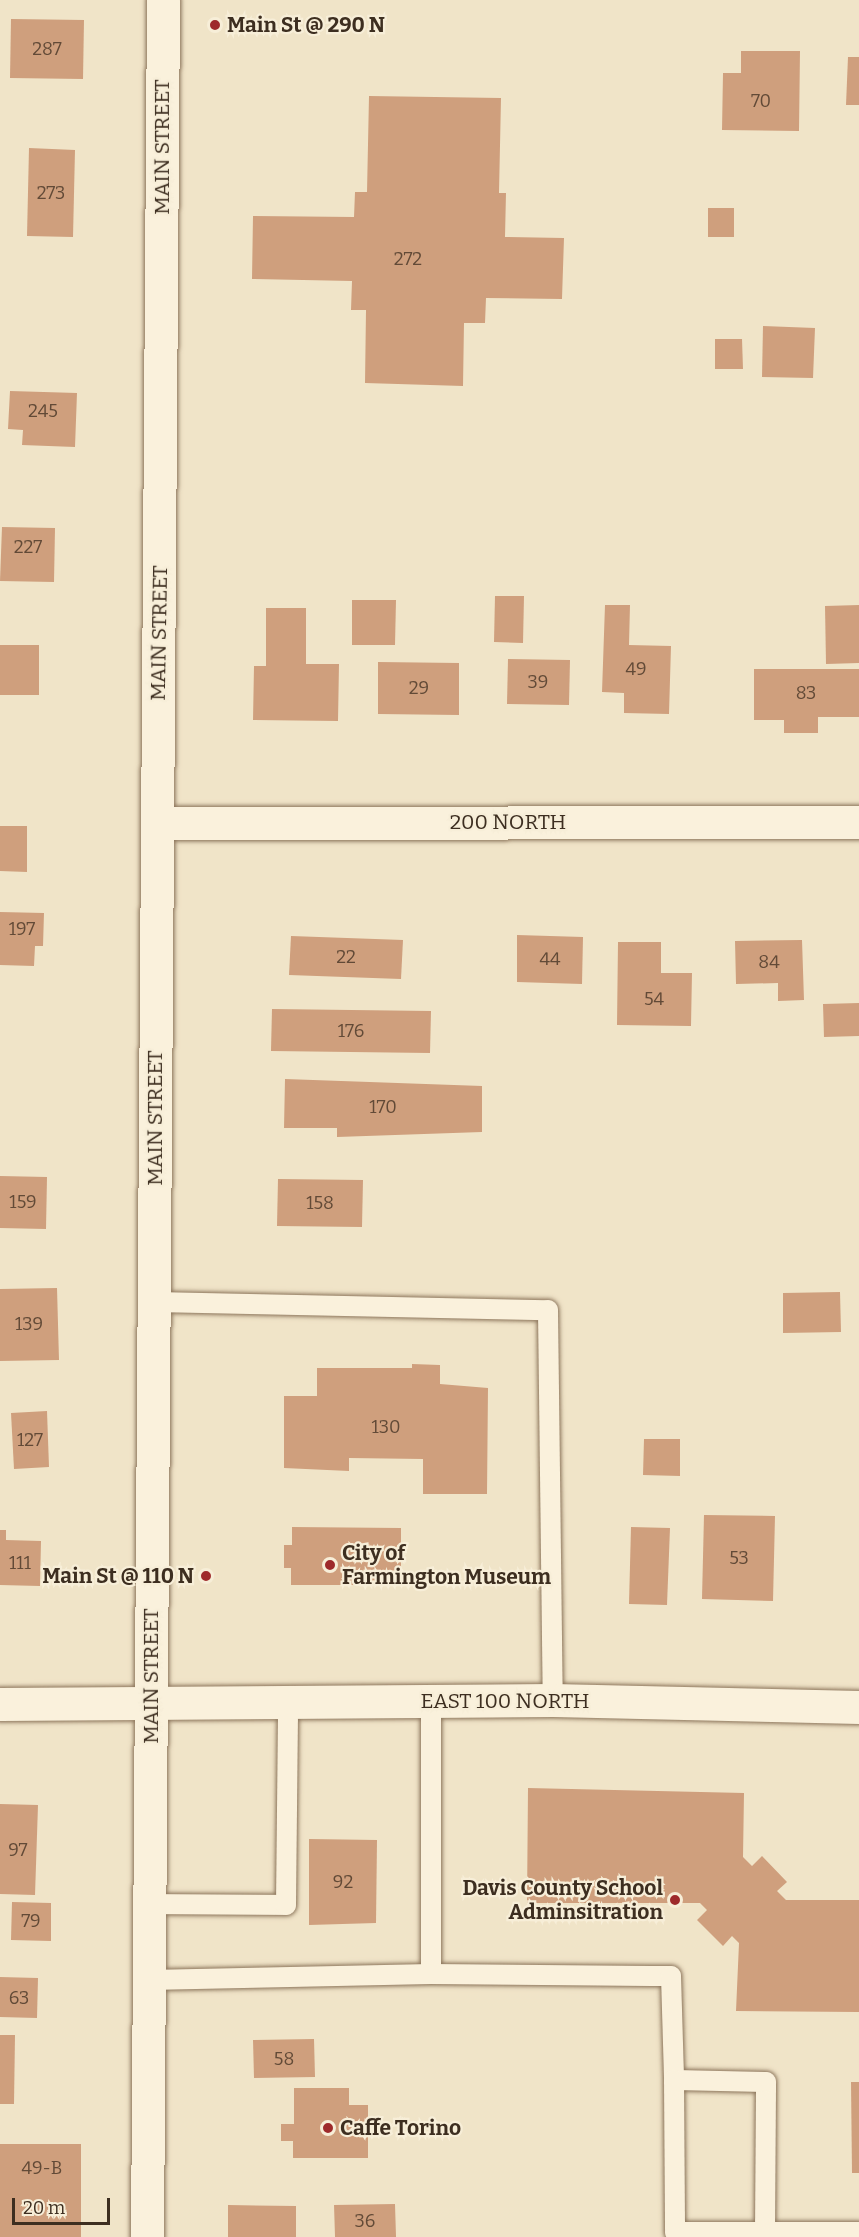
<!DOCTYPE html>
<style>
body{margin:0}
#map{position:relative;width:859px;height:2237px;overflow:hidden;background:#f0e4c8;font-family:Bitter,serif}
div>[style]{position:absolute}
.building>*{inset:0;background:#cf9f7d}
.roads{filter:drop-shadow(0 0 2px #8d765c) drop-shadow(0 0 2px #8d765c)}
.service>*{height:20px;margin:-10px;padding:0 10px;transform-origin:10px;border-radius:10px;background:#faf1dc}
.minor>*{height:33px;margin:-16.5px;padding:0 16.5px;transform-origin:16.5px;border-radius:16.5px;background:#faf1dc}
.secondary>*{height:33px;margin:-16.5px;padding:0 16.5px;transform-origin:16.5px;border-radius:16.5px;background:#faf1dc}
.dots>*{width:16px;height:16px;translate:-50% -50%;box-sizing:border-box;border:3px solid #f7eed8;border-radius:50%}
span{translate:-50% -50%;white-space:nowrap;text-align:center;line-height:1.15;-webkit-text-stroke:4.5px #f7eed8;paint-order:stroke}
.number-label{font-size:18px;color:#624a37}
.number-label span{-webkit-text-stroke-width:0}
.poi-label{font-size:21px;color:#3d2e20;font-weight:700}
.left{translate:0 -50%;text-align:left}
.right{translate:-100% -50%;text-align:right}
.street-label{font-size:21px;color:#3d2e20}
.scale{position:absolute;left:12px;top:2198px;width:98px;height:27px;box-sizing:border-box;border:3px solid #3d2e20;border-top:0;padding-left:8px;font-size:18px;line-height:21px;white-space:nowrap;color:#3d2e20;-webkit-text-stroke:4px #f7eed8;paint-order:stroke}
</style>
<div id="map">
<div class="building">
<i style="clip-path:polygon(11px 19px,84px 20px,83px 79px,10px 78px)"></i>
<i style="clip-path:polygon(741px 51px,800px 51px,799px 131px,722px 130px,723px 73px,741px 73px)"></i>
<i style="clip-path:polygon(848px 57px,859px 57px,859px 105px,846px 105px)"></i>
<i style="clip-path:polygon(369px 96px,501px 98px,499px 193px,506px 193px,505px 237px,564px 238px,562px 299px,486px 298px,485px 323px,464px 323px,463px 386px,365px 383px,366px 310px,351px 310px,352px 281px,252px 279px,253px 216px,354px 217px,355px 192px,367px 192px)"></i>
<i style="clip-path:polygon(29px 148px,75px 150px,73px 237px,27px 236px)"></i>
<i style="clip-path:polygon(708px 208px,734px 208px,734px 237px,708px 237px)"></i>
<i style="clip-path:polygon(763px 326px,815px 328px,813px 378px,762px 377px)"></i>
<i style="clip-path:polygon(715px 339px,742px 339px,743px 369px,715px 369px)"></i>
<i style="clip-path:polygon(10px 391px,77px 393px,75px 447px,22px 445px,23px 430px,8px 429px)"></i>
<i style="clip-path:polygon(2px 527px,55px 528px,54px 582px,0 581px)"></i>
<i style="clip-path:polygon(495px 596px,524px 596px,523px 643px,494px 642px)"></i>
<i style="clip-path:polygon(352px 600px,396px 600px,395px 645px,352px 645px)"></i>
<i style="clip-path:polygon(605px 605px,630px 605px,629px 645px,671px 646px,669px 714px,624px 713px,624px 693px,602px 692px)"></i>
<i style="clip-path:polygon(859px 605px,859px 663px,826px 664px,825px 606px)"></i>
<i style="clip-path:polygon(266px 608px,306px 608px,306px 664px,339px 664px,338px 721px,253px 720px,254px 666px,266px 666px)"></i>
<i style="clip-path:polygon(0 645px,39px 645px,39px 695px,0 695px)"></i>
<i style="clip-path:polygon(508px 659px,570px 660px,569px 705px,507px 704px)"></i>
<i style="clip-path:polygon(378px 662px,459px 663px,459px 715px,378px 714px)"></i>
<i style="clip-path:polygon(754px 669px,859px 669px,859px 717px,818px 717px,818px 733px,784px 733px,784px 720px,754px 720px)"></i>
<i style="clip-path:polygon(0 826px,27px 826px,27px 872px,0 871px)"></i>
<i style="clip-path:polygon(0 912px,44px 913px,43px 946px,35px 946px,34px 966px,0 965px)"></i>
<i style="clip-path:polygon(517px 935px,583px 937px,582px 984px,517px 982px)"></i>
<i style="clip-path:polygon(291px 936px,403px 940px,401px 979px,289px 975px)"></i>
<i style="clip-path:polygon(802px 940px,804px 1000px,778px 1001px,778px 983px,736px 984px,735px 941px)"></i>
<i style="clip-path:polygon(618px 942px,661px 942px,661px 973px,692px 973px,691px 1026px,617px 1025px)"></i>
<i style="clip-path:polygon(859px 1003px,859px 1036px,824px 1037px,823px 1004px)"></i>
<i style="clip-path:polygon(272px 1009px,431px 1011px,430px 1053px,271px 1051px)"></i>
<i style="clip-path:polygon(285px 1079px,482px 1086px,482px 1132px,337px 1137px,337px 1128px,284px 1128px)"></i>
<i style="clip-path:polygon(0 1176px,47px 1177px,46px 1229px,0 1228px)"></i>
<i style="clip-path:polygon(278px 1179px,363px 1180px,362px 1227px,277px 1226px)"></i>
<i style="clip-path:polygon(57px 1288px,59px 1360px,0 1361px,0 1289px)"></i>
<i style="clip-path:polygon(840px 1292px,841px 1332px,783px 1333px,783px 1293px)"></i>
<i style="clip-path:polygon(412px 1364px,440px 1365px,440px 1384px,488px 1388px,487px 1494px,423px 1494px,423px 1459px,349px 1458px,349px 1471px,284px 1468px,284px 1396px,317px 1396px,317px 1368px,412px 1368px)"></i>
<i style="clip-path:polygon(47px 1411px,49px 1467px,14px 1469px,11px 1413px)"></i>
<i style="clip-path:polygon(644px 1439px,680px 1439px,680px 1476px,643px 1475px)"></i>
<i style="clip-path:polygon(704px 1515px,775px 1516px,773px 1601px,702px 1599px)"></i>
<i style="clip-path:polygon(292px 1527px,401px 1528px,401px 1585px,291px 1585px,291px 1568px,284px 1568px,284px 1545px,292px 1545px)"></i>
<i style="clip-path:polygon(631px 1527px,670px 1528px,667px 1605px,629px 1604px)"></i>
<i style="clip-path:polygon(0 1530px,6px 1530px,6px 1540px,41px 1541px,40px 1586px,0 1585px)"></i>
<i style="clip-path:polygon(528px 1788px,744px 1793px,743px 1857px,752px 1866px,762px 1856px,787px 1882px,777px 1891px,786px 1900px,859px 1900px,859px 2012px,736px 2011px,739px 1943px,732px 1936px,723px 1946px,697px 1920px,707px 1910px,700px 1903px,527px 1903px)"></i>
<i style="clip-path:polygon(0 1804px,38px 1805px,35px 1895px,0 1894px)"></i>
<i style="clip-path:polygon(309px 1839px,377px 1840px,376px 1923px,309px 1925px)"></i>
<i style="clip-path:polygon(12px 1902px,51px 1903px,51px 1941px,11px 1940px)"></i>
<i style="clip-path:polygon(0 1977px,38px 1978px,37px 2018px,0 2017px)"></i>
<i style="clip-path:polygon(0 2035px,15px 2035px,14px 2104px,0 2104px)"></i>
<i style="clip-path:polygon(314px 2039px,315px 2077px,254px 2078px,253px 2040px)"></i>
<i style="clip-path:polygon(851px 2082px,859px 2082px,859px 2173px,852px 2173px)"></i>
<i style="clip-path:polygon(294px 2088px,349px 2088px,349px 2105px,368px 2105px,368px 2158px,293px 2158px,293px 2141px,281px 2141px,281px 2124px,294px 2124px)"></i>
<i style="clip-path:polygon(0 2144px,81px 2144px,81px 2237px,0 2237px)"></i>
<i style="clip-path:polygon(395px 2204px,396px 2237px,335px 2237px,334px 2205px)"></i>
<i style="clip-path:polygon(228px 2205px,296px 2206px,296px 2237px,228px 2237px)"></i>
</div>
<div class="roads">
<div class="service">
<i style="left:153px;top:1302px;width:395px;rotate:1.2deg"></i>
<i style="left:548px;top:1310px;width:390px;rotate:89.3deg"></i>
<i style="left:431px;top:1700px;width:274px;rotate:90deg"></i>
<i style="left:150px;top:1904px;width:136px;rotate:0.4deg"></i>
<i style="left:286px;top:1905px;width:203px;rotate:-89.4deg"></i>
<i style="left:149px;top:1980px;width:282px;rotate:-1.2deg"></i>
<i style="left:431px;top:1974px;width:240px;rotate:0.5deg"></i>
<i style="left:671px;top:1976px;width:104px;rotate:88.3deg"></i>
<i style="left:765px;top:2232px;width:150px;rotate:-89.6deg"></i>
<i style="left:766px;top:2082px;width:92px;rotate:-178.8deg"></i>
<i style="left:674px;top:2080px;width:152px;rotate:89.6deg"></i>
<i style="left:675px;top:2232px;width:184px"></i>
</div>
<div class="minor">
<i style="left:157px;top:823px;width:702px;rotate:-0.08deg"></i>
<i style="left:0;top:1704px;width:553px;rotate:-0.41deg"></i>
<i style="left:553px;top:1700px;width:306px;rotate:1.3deg"></i>
</div>
<div class="secondary">
<i style="left:147px;top:2237px;width:2237px;rotate:-89.59deg"></i>
</div>
</div>
<div class="dots">
<i style="left:215px;top:25px;background:#9e2a2b"></i>
<i style="left:330px;top:1565px;background:#9e2a2b"></i>
<i style="left:206px;top:1576px;background:#9e2a2b"></i>
<i style="left:675px;top:1900px;background:#9e2a2b"></i>
<i style="left:328px;top:2128px;background:#9e2a2b"></i>
</div>
<div class="number-label">
<span style="left:47px;top:49px">287</span>
<span style="left:761px;top:101px">70</span>
<span style="left:51px;top:193px">273</span>
<span style="left:408px;top:259px">272</span>
<span style="left:43px;top:411px">245</span>
<span style="left:28px;top:547px">227</span>
<span style="left:636px;top:669px">49</span>
<span style="left:538px;top:682px">39</span>
<span style="left:419px;top:688px">29</span>
<span style="left:806px;top:693px">83</span>
<span style="left:22px;top:929px">197</span>
<span style="left:346px;top:957px">22</span>
<span style="left:550px;top:959px">44</span>
<span style="left:769px;top:962px">84</span>
<span style="left:654px;top:999px">54</span>
<span style="left:351px;top:1031px">176</span>
<span style="left:383px;top:1107px">170</span>
<span style="left:23px;top:1202px">159</span>
<span style="left:320px;top:1203px">158</span>
<span style="left:29px;top:1324px">139</span>
<span style="left:386px;top:1427px">130</span>
<span style="left:30px;top:1440px">127</span>
<span style="left:739px;top:1558px">53</span>
<span style="left:20px;top:1563px">111</span>
<span style="left:18px;top:1850px">97</span>
<span style="left:343px;top:1882px">92</span>
<span style="left:31px;top:1921px">79</span>
<span style="left:19px;top:1998px">63</span>
<span style="left:284px;top:2059px">58</span>
<span style="left:42px;top:2168px">49-B</span>
<span style="left:365px;top:2221px">36</span>
</div>
<div class="poi-label">
<span class="left" style="left:227px;top:25px">Main St @ 290 N</span>
<span class="left" style="left:342px;top:1565px">City of<br>Farmington Museum</span>
<span class="right" style="left:194px;top:1576px">Main St @ 110 N</span>
<span class="right" style="left:663px;top:1900px">Davis County School<br>Adminsitration</span>
<span class="left" style="left:340px;top:2128px">Caffe Torino</span>
</div>
<div class="street-label">
<span style="left:162px;top:147px;rotate:-90deg">MAIN STREET</span>
<span style="left:159px;top:633px;rotate:-89deg">MAIN STREET</span>
<span style="left:508px;top:822px">200 NORTH</span>
<span style="left:155px;top:1118px;rotate:-90deg">MAIN STREET</span>
<span style="left:151px;top:1676px;rotate:-90deg">MAIN STREET</span>
<span style="left:505px;top:1701px">EAST 100 NORTH</span>
</div>
<div class="scale">20 m</div>
</div>
